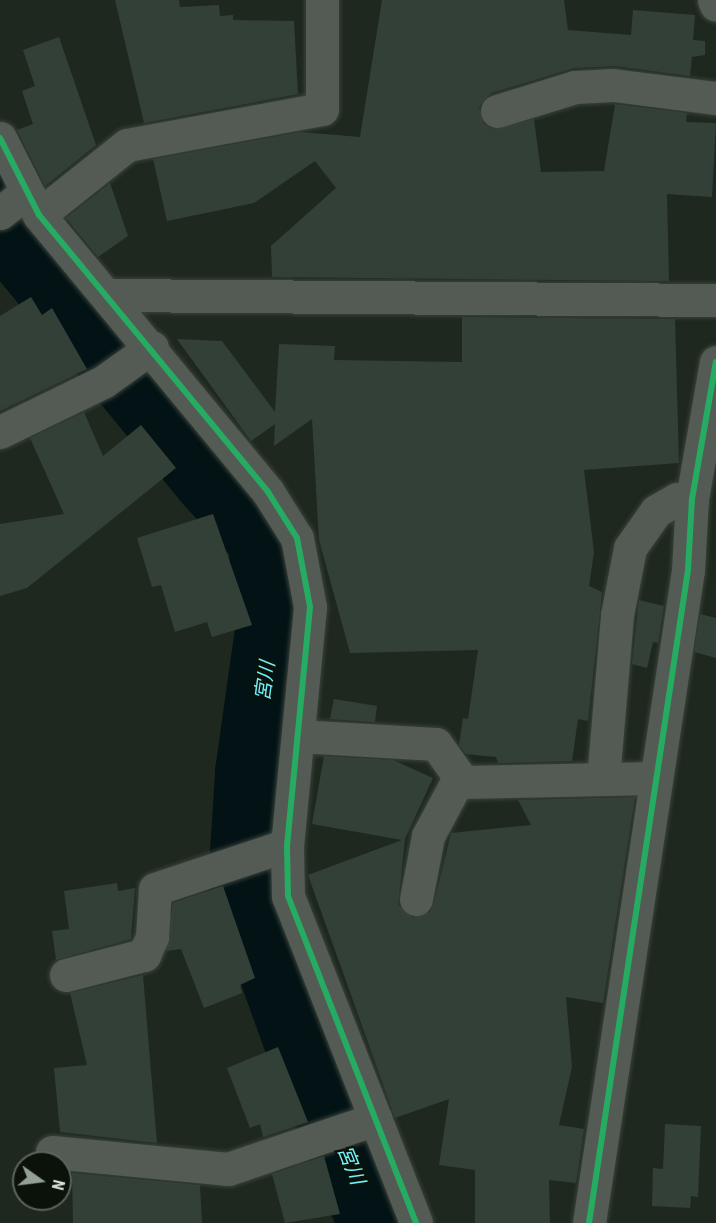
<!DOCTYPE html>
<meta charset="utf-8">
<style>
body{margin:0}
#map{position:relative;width:716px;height:1223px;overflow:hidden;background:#1e281e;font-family:"Roboto Condensed","Noto Sans JP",sans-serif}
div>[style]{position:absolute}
.river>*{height:75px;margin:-37.5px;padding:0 37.5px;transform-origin:37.5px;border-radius:37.5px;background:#031315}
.building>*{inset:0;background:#334038}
.roads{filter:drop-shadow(0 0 2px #39423a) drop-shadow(0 0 2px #39423a)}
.minor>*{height:33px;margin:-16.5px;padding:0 16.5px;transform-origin:16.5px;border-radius:16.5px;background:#545a54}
.cycleway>*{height:6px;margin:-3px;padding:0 3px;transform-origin:3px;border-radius:3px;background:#26ab63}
span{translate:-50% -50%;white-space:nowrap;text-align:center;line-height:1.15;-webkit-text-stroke:4.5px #0a120a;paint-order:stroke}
.water-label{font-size:20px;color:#73f2fe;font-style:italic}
.north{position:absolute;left:12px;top:1151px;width:60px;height:60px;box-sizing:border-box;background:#0a120a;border:2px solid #5b645b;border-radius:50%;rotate:104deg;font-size:16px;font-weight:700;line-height:24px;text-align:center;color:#d5e0d5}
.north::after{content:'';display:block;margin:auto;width:21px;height:27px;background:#95a095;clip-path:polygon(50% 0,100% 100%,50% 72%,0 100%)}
</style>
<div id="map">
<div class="river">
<i style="left:0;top:210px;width:23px;rotate:70deg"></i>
<i style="left:8px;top:232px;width:318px;rotate:50.6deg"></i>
<i style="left:210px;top:478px;width:81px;rotate:47.5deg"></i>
<i style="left:265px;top:538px;width:92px;rotate:85.6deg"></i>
<i style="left:272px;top:630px;width:144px;rotate:98deg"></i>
<i style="left:252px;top:773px;width:112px;rotate:93.6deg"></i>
<i style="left:245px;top:885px;width:172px;rotate:70.3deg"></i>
<i style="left:303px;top:1047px;width:190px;rotate:67.8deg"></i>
</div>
<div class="building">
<i style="clip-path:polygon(115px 0,179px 0,180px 7px,219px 5px,220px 16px,233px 15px,233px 20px,294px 21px,298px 94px,144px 123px)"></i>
<i style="clip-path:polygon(382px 0,564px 0,568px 30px,631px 35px,633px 10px,695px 15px,693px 40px,705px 41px,705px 55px,692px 57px,690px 76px,615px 66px,574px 68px,491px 93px,479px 107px,484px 124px,493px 129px,534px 119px,541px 172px,604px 171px,615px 104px,687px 113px,686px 122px,716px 123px,712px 197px,667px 194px,669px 281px,272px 277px,271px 246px,336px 188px,315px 161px,254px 203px,167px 221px,153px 159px,300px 132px,360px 137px)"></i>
<i style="clip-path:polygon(59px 37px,96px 145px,45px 186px,17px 130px,33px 124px,22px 91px,35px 86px,23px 50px)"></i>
<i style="clip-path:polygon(110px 183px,128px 236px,98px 257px,66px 218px)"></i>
<i style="clip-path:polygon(31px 297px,42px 315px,52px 308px,87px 369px,0 411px,0 316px)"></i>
<i style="clip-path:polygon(462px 317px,675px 319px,679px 463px,584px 470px,594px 552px,589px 586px,602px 592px,588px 721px,578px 719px,572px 761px,498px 763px,496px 757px,466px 754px,459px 745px,463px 718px,468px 719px,478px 650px,350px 653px,319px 540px,312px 419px,274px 446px,275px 424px,251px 441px,177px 339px,222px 341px,275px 412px,279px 344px,335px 346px,334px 360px,462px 362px)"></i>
<i style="clip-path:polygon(84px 412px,103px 456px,141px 425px,176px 468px,27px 588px,0 596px,0 524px,64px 514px,30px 438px)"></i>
<i style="clip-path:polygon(213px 514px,252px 625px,212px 637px,207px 622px,175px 632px,161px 585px,152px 587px,137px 538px)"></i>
<i style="clip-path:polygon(639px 600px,664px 606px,658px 643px,653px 642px,647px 668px,632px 664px)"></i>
<i style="clip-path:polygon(700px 614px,716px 618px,716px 658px,694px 652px)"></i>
<i style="clip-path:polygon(334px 699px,377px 706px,375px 722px,330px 719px)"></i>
<i style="clip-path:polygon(324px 756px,393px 760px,433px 778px,405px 839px,398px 905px,413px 917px,430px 912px,434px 903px,451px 833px,531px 825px,518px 800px,635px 797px,603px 1003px,566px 997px,572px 1067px,559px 1125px,584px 1129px,576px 1183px,549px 1180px,550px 1223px,475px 1223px,475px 1170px,439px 1165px,449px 1099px,395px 1118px,308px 875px,402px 840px,312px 824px)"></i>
<i style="clip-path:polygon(117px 883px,118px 891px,135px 888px,131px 939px,56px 960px,52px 931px,69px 929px,64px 891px)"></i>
<i style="clip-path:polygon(223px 886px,255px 978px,240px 985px,242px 993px,204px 1008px,181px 949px,166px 951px,173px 903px)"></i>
<i style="clip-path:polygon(143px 975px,157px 1143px,60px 1132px,54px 1068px,87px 1065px,70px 993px)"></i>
<i style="clip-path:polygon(278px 1047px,308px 1122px,263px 1137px,260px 1124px,250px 1128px,227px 1068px)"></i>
<i style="clip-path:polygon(665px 1124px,701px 1126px,698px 1197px,691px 1196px,690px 1208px,652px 1206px,653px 1168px,663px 1169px)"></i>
<i style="clip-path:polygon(324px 1156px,340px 1214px,285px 1223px,272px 1174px)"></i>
<i style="clip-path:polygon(72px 1173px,200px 1185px,202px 1223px,73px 1223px)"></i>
</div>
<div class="roads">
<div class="minor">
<i style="left:714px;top:0;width:5px;rotate:68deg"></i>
<i style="left:497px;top:111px;width:82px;rotate:-17.1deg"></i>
<i style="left:575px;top:87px;width:38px;rotate:-3deg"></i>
<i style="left:613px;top:85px;width:104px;rotate:7.2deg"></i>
<i style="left:0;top:138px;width:86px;rotate:63.1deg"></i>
<i style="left:39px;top:215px;width:359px;rotate:50.4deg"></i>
<i style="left:268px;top:492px;width:54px;rotate:57.8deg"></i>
<i style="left:297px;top:538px;width:70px;rotate:79.3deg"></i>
<i style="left:310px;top:607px;width:239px;rotate:95.5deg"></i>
<i style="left:287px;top:845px;width:51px;rotate:88.9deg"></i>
<i style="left:288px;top:896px;width:351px;rotate:68.6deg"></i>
<i style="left:0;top:213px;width:34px;rotate:-38deg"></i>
<i style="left:39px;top:215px;width:112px;rotate:-38.5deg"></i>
<i style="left:127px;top:145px;width:198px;rotate:-10.5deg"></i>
<i style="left:322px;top:109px;width:109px;rotate:-90deg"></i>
<i style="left:109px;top:295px;width:607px;rotate:0.47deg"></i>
<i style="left:0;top:432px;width:114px;rotate:-25.9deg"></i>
<i style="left:103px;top:382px;width:60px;rotate:-35.5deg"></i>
<i style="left:298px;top:736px;width:138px;rotate:3.3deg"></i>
<i style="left:436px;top:744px;width:47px;rotate:54.6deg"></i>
<i style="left:463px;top:782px;width:193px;rotate:-1.2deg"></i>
<i style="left:603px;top:779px;width:165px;rotate:-85.1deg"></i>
<i style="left:617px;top:615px;width:68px;rotate:-79deg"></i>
<i style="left:630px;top:548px;width:45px;rotate:-54.9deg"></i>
<i style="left:656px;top:511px;width:24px;rotate:-30deg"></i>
<i style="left:677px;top:499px;width:15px"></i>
<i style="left:416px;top:899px;width:64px;rotate:-79.2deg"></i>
<i style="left:428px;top:836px;width:66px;rotate:-61.9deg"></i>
<i style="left:66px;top:975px;width:81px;rotate:-14.4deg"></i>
<i style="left:144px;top:955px;width:20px;rotate:-66deg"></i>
<i style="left:152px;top:937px;width:48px;rotate:-86.4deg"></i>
<i style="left:155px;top:889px;width:139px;rotate:-18.4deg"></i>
<i style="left:52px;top:1152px;width:177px;rotate:5.5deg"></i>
<i style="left:228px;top:1169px;width:156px;rotate:-18.7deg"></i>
<i style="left:589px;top:1223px;width:660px;rotate:-81.38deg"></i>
<i style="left:688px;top:570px;width:71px;rotate:-86.8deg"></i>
<i style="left:692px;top:499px;width:139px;rotate:-80.1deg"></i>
</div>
</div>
<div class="cycleway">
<i style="left:0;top:138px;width:86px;rotate:63.1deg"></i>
<i style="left:39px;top:215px;width:359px;rotate:50.4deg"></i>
<i style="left:268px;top:492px;width:54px;rotate:57.8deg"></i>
<i style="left:297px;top:538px;width:70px;rotate:79.3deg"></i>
<i style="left:310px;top:607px;width:239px;rotate:95.5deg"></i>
<i style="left:287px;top:845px;width:51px;rotate:88.9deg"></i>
<i style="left:288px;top:896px;width:351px;rotate:68.6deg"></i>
<i style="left:589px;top:1223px;width:660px;rotate:-81.38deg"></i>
<i style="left:688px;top:570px;width:71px;rotate:-86.8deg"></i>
<i style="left:692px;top:499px;width:139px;rotate:-80.1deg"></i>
</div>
<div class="water-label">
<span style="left:265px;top:681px;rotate:-82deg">宮川</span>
<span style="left:351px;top:1165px;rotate:68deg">宮川</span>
</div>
<div class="north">N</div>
</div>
